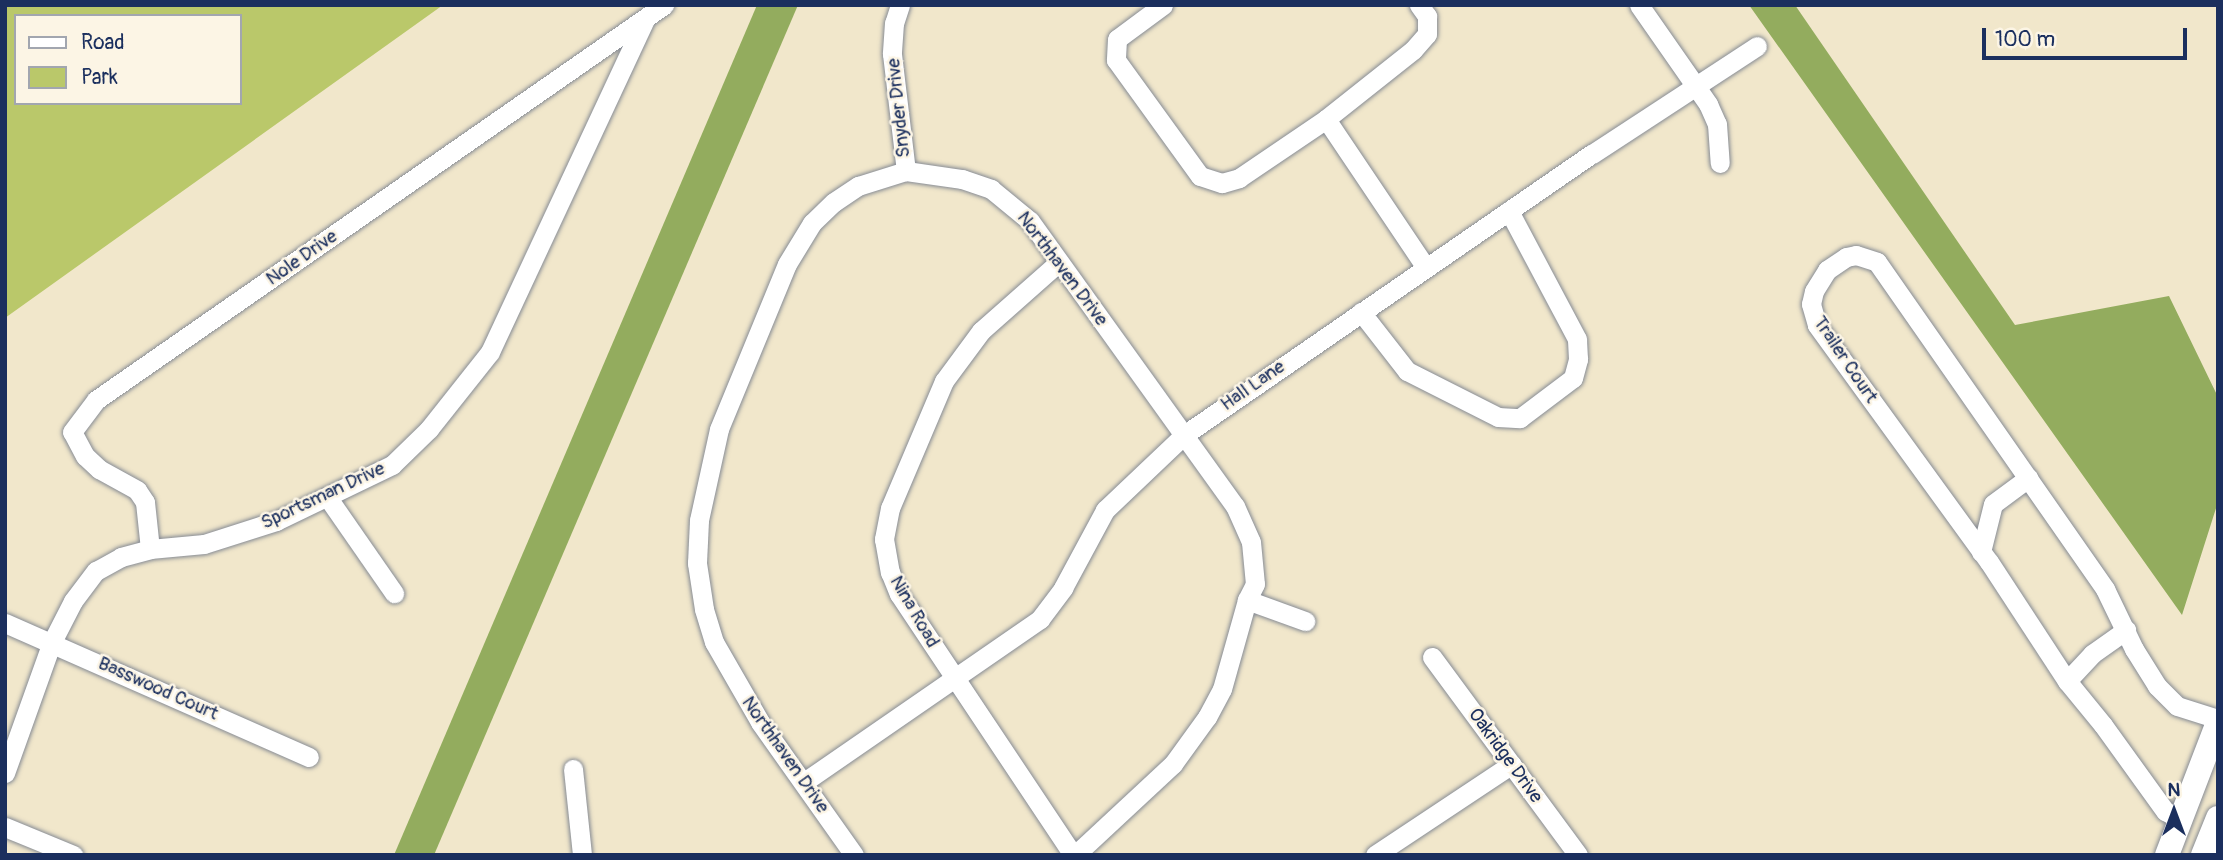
<!DOCTYPE html>
<style>
body{margin:0}
#map{position:relative;width:2223px;height:860px;overflow:hidden;background:#f1e7cb;font-family:Pangolin,sans-serif}
div>[style]{position:absolute}
.green>*{inset:0;background:#bac86a}
.forest>*{inset:0;background:#93ac5e}
.roads{filter:drop-shadow(0 0 2px #868b94) drop-shadow(0 0 2px #868b94)}
.minor>*{height:19px;margin:-9.5px;padding:0 9.5px;transform-origin:9.5px;border-radius:9.5px;background:#fff}
.major>*{height:24px;margin:-12px;padding:0 12px;transform-origin:12px;border-radius:12px;background:#fff}
span{translate:-50% -50%;white-space:nowrap;text-align:center;line-height:1.15;-webkit-text-stroke:5px #fcf5e5;paint-order:stroke}
.street-label{font-size:19px;color:#1b2f5e}
.frame{position:absolute;inset:0;border:7px solid #1b2f5e;pointer-events:none}
.legend{position:absolute;left:14px;top:14px;width:228px;height:91px;box-sizing:border-box;background:#fcf5e5;border:2px solid #a2a6af;margin:0;padding:9px 12px;list-style:none;font-size:21px;color:#1b2f5e}
.legend li{display:flex;align-items:center;gap:14px;height:35px}
.legend b{width:35px;border:2px solid #a2a6af}
.north{position:absolute;left:2139px;top:776px;width:70px;height:70px;-webkit-text-stroke:5px #fcf5e5;paint-order:stroke;rotate:0deg;font-size:19px;font-weight:700;line-height:28px;text-align:center;color:#1b2f5e}
.north::after{content:'';display:block;margin:auto;width:24px;height:32px;background:#1b2f5e;clip-path:polygon(50% 0,100% 100%,50% 72%,0 100%)}
.scale{position:absolute;left:1982px;top:28px;width:205px;height:32px;box-sizing:border-box;border:4px solid #1b2f5e;border-top:0;padding-left:9px;font-size:21px;line-height:24px;white-space:nowrap;color:#1b2f5e;-webkit-text-stroke:5px #fcf5e5;paint-order:stroke}
</style>
<div id="map">
<div class="green">
<i style="clip-path:polygon(evenodd,5px 5px,443px 5px,5px 318px,5px 5px,16px 16px,240px 16px,240px 103px,16px 103px,16px 16px)"></i>
</div>
<div class="forest">
<i style="clip-path:polygon(757px 5px,798px 5px,434px 855px,394px 855px)"></i>
<i style="clip-path:polygon(1749px 5px,1795px 5px,2015px 325px,2169px 296px,2218px 397px,2218px 502px,2182px 615px)"></i>
</div>
<div class="roads">
<div class="minor">
<i style="left:900px;top:5px;width:19px;rotate:108deg"></i>
<i style="left:894px;top:23px;width:31px;rotate:94deg"></i>
<i style="left:892px;top:54px;width:118px;rotate:83.2deg"></i>
<i style="left:1163px;top:5px;width:57px;rotate:143.5deg"></i>
<i style="left:1117px;top:39px;width:21px;rotate:93deg"></i>
<i style="left:1116px;top:60px;width:143px;rotate:54.1deg"></i>
<i style="left:1200px;top:176px;width:23px;rotate:18deg"></i>
<i style="left:1222px;top:183px;width:18px;rotate:-16deg"></i>
<i style="left:1239px;top:178px;width:105px;rotate:-34.1deg"></i>
<i style="left:1419px;top:5px;width:14px;rotate:54deg"></i>
<i style="left:1427px;top:16px;width:18px;rotate:90deg"></i>
<i style="left:1427px;top:34px;width:21px;rotate:131deg"></i>
<i style="left:1413px;top:50px;width:111px;rotate:141.6deg"></i>
<i style="left:1326px;top:119px;width:179px;rotate:56.1deg"></i>
<i style="left:1639px;top:5px;width:121px;rotate:55.1deg"></i>
<i style="left:1708px;top:104px;width:22px;rotate:66deg"></i>
<i style="left:1717px;top:124px;width:39px;rotate:86deg"></i>
<i style="left:1059px;top:262px;width:104px;rotate:138.5deg"></i>
<i style="left:981px;top:331px;width:62px;rotate:126.5deg"></i>
<i style="left:944px;top:381px;width:138px;rotate:113deg"></i>
<i style="left:890px;top:508px;width:32px;rotate:101deg"></i>
<i style="left:884px;top:539px;width:34px;rotate:80deg"></i>
<i style="left:890px;top:572px;width:24px;rotate:68deg"></i>
<i style="left:899px;top:594px;width:314px;rotate:56.3deg"></i>
<i style="left:1361px;top:312px;width:75px;rotate:52.1deg"></i>
<i style="left:1407px;top:371px;width:102px;rotate:26.8deg"></i>
<i style="left:1498px;top:417px;width:22px;rotate:3deg"></i>
<i style="left:1520px;top:418px;width:66px;rotate:-37deg"></i>
<i style="left:1573px;top:378px;width:20px;rotate:-75deg"></i>
<i style="left:1578px;top:359px;width:20px;rotate:-93deg"></i>
<i style="left:1577px;top:339px;width:145px;rotate:-118deg"></i>
<i style="left:328px;top:498px;width:116px;rotate:55.2deg"></i>
<i style="left:150px;top:549px;width:47px;rotate:-96.1deg"></i>
<i style="left:145px;top:502px;width:14px;rotate:-124deg"></i>
<i style="left:137px;top:490px;width:43px;rotate:-151.1deg"></i>
<i style="left:99px;top:469px;width:19px;rotate:-137deg"></i>
<i style="left:85px;top:456px;width:27px;rotate:-118deg"></i>
<i style="left:72px;top:432px;width:40px;rotate:-53deg"></i>
<i style="left:96px;top:400px;width:692px;rotate:-34.82deg"></i>
<i style="left:1981px;top:552px;width:49px;rotate:-76deg"></i>
<i style="left:1993px;top:504px;width:44px;rotate:-36.6deg"></i>
<i style="left:1247px;top:600px;width:62px;rotate:19.9deg"></i>
<i style="left:5px;top:623px;width:332px;rotate:23.8deg"></i>
<i style="left:1432px;top:657px;width:246px;rotate:53.6deg"></i>
<i style="left:2067px;top:681px;width:37px;rotate:-47deg"></i>
<i style="left:2092px;top:654px;width:42px;rotate:-35.2deg"></i>
<i style="left:573px;top:769px;width:86px;rotate:84deg"></i>
<i style="left:5px;top:773px;width:139px;rotate:-70.3deg"></i>
<i style="left:52px;top:642px;width:46px;rotate:-62.9deg"></i>
<i style="left:73px;top:601px;width:38px;rotate:-53deg"></i>
<i style="left:96px;top:571px;width:29px;rotate:-29deg"></i>
<i style="left:121px;top:557px;width:30px;rotate:-15deg"></i>
<i style="left:150px;top:549px;width:54px;rotate:-5.3deg"></i>
<i style="left:204px;top:544px;width:76px;rotate:-17.7deg"></i>
<i style="left:276px;top:521px;width:129px;rotate:-25.8deg"></i>
<i style="left:392px;top:465px;width:52px;rotate:-44.2deg"></i>
<i style="left:429px;top:429px;width:98px;rotate:-51.6deg"></i>
<i style="left:490px;top:352px;width:365px;rotate:-65deg"></i>
<i style="left:804px;top:782px;width:287px;rotate:-34.6deg"></i>
<i style="left:1040px;top:619px;width:39px;rotate:-53deg"></i>
<i style="left:1063px;top:588px;width:89px;rotate:-61.7deg"></i>
<i style="left:1105px;top:510px;width:109px;rotate:-43.5deg"></i>
<i style="left:1184px;top:435px;width:495px;rotate:-34.6deg"></i>
<i style="left:1592px;top:154px;width:197px;rotate:-33.2deg"></i>
<i style="left:2182px;top:820px;width:19px;rotate:-152deg"></i>
<i style="left:2165px;top:811px;width:106px;rotate:-125.8deg"></i>
<i style="left:2103px;top:725px;width:57px;rotate:-129.3deg"></i>
<i style="left:2067px;top:681px;width:142px;rotate:-123.2deg"></i>
<i style="left:1989px;top:562px;width:293px;rotate:-126deg"></i>
<i style="left:1817px;top:325px;width:22px;rotate:-106deg"></i>
<i style="left:1811px;top:304px;width:13px;rotate:-77deg"></i>
<i style="left:1814px;top:291px;width:25px;rotate:-58deg"></i>
<i style="left:1827px;top:270px;width:23px;rotate:-34deg"></i>
<i style="left:1846px;top:257px;width:10px;rotate:-11deg"></i>
<i style="left:1856px;top:255px;width:22px;rotate:18deg"></i>
<i style="left:1877px;top:262px;width:399px;rotate:55.1deg"></i>
<i style="left:2105px;top:589px;width:67px;rotate:64.2deg"></i>
<i style="left:2134px;top:649px;width:44px;rotate:58.1deg"></i>
<i style="left:2157px;top:686px;width:28px;rotate:45deg"></i>
<i style="left:2177px;top:706px;width:43px;rotate:17.6deg"></i>
<i style="left:5px;top:827px;width:74px;rotate:22.4deg"></i>
<i style="left:854px;top:855px;width:163px;rotate:-125.3deg"></i>
<i style="left:760px;top:722px;width:92px;rotate:-119.9deg"></i>
<i style="left:714px;top:642px;width:34px;rotate:-107deg"></i>
<i style="left:704px;top:609px;width:47px;rotate:-98.7deg"></i>
<i style="left:697px;top:563px;width:43px;rotate:-87.3deg"></i>
<i style="left:699px;top:520px;width:93px;rotate:-77.6deg"></i>
<i style="left:719px;top:429px;width:178px;rotate:-67.6deg"></i>
<i style="left:787px;top:264px;width:48px;rotate:-58.6deg"></i>
<i style="left:812px;top:223px;width:30px;rotate:-44deg"></i>
<i style="left:834px;top:202px;width:29px;rotate:-34deg"></i>
<i style="left:858px;top:186px;width:50px;rotate:-17.4deg"></i>
<i style="left:906px;top:171px;width:57px;rotate:8.1deg"></i>
<i style="left:962px;top:179px;width:31px;rotate:19deg"></i>
<i style="left:991px;top:189px;width:50px;rotate:39.4deg"></i>
<i style="left:1030px;top:221px;width:351px;rotate:54.3deg"></i>
<i style="left:1235px;top:506px;width:39px;rotate:66deg"></i>
<i style="left:1251px;top:542px;width:42px;rotate:84.6deg"></i>
<i style="left:1255px;top:584px;width:18px;rotate:117deg"></i>
<i style="left:1247px;top:600px;width:92px;rotate:105.7deg"></i>
<i style="left:1222px;top:689px;width:32px;rotate:118deg"></i>
<i style="left:1207px;top:717px;width:58px;rotate:125.9deg"></i>
<i style="left:1173px;top:764px;width:134px;rotate:137.1deg"></i>
<i style="left:1375px;top:855px;width:164px;rotate:-33.6deg"></i>
</div>
<div class="major">
<i style="left:2167px;top:855px;width:142px;rotate:-69deg"></i>
<i style="left:2203px;top:855px;width:40px;rotate:-68deg"></i>
</div>
</div>
<div class="street-label">
<span style="left:899px;top:108px;rotate:-96deg">Snyder Drive</span>
<span style="left:302px;top:258px;rotate:-35deg">Nole Drive</span>
<span style="left:1062px;top:269px;rotate:53deg">Northhaven Drive</span>
<span style="left:1845px;top:360px;rotate:56deg">Trailer Court</span>
<span style="left:1253px;top:386px;rotate:-35deg">Hall Lane</span>
<span style="left:323px;top:496px;rotate:-25deg">Sportsman Drive</span>
<span style="left:914px;top:612px;rotate:60deg">Nina Road</span>
<span style="left:158px;top:689px;rotate:24deg">Basswood Court</span>
<span style="left:785px;top:755px;rotate:55deg">Northhaven Drive</span>
<span style="left:1505px;top:756px;rotate:54deg">Oakridge Drive</span>
</div>
<div class="frame"></div>
<ul class="legend">
<li><b style="height:9px;background:#fff"></b>Road</li>
<li><b style="height:19px;background:#bac86a"></b>Park</li>
</ul>
<div class="north">N</div>
<div class="scale">100 m</div>
</div>
